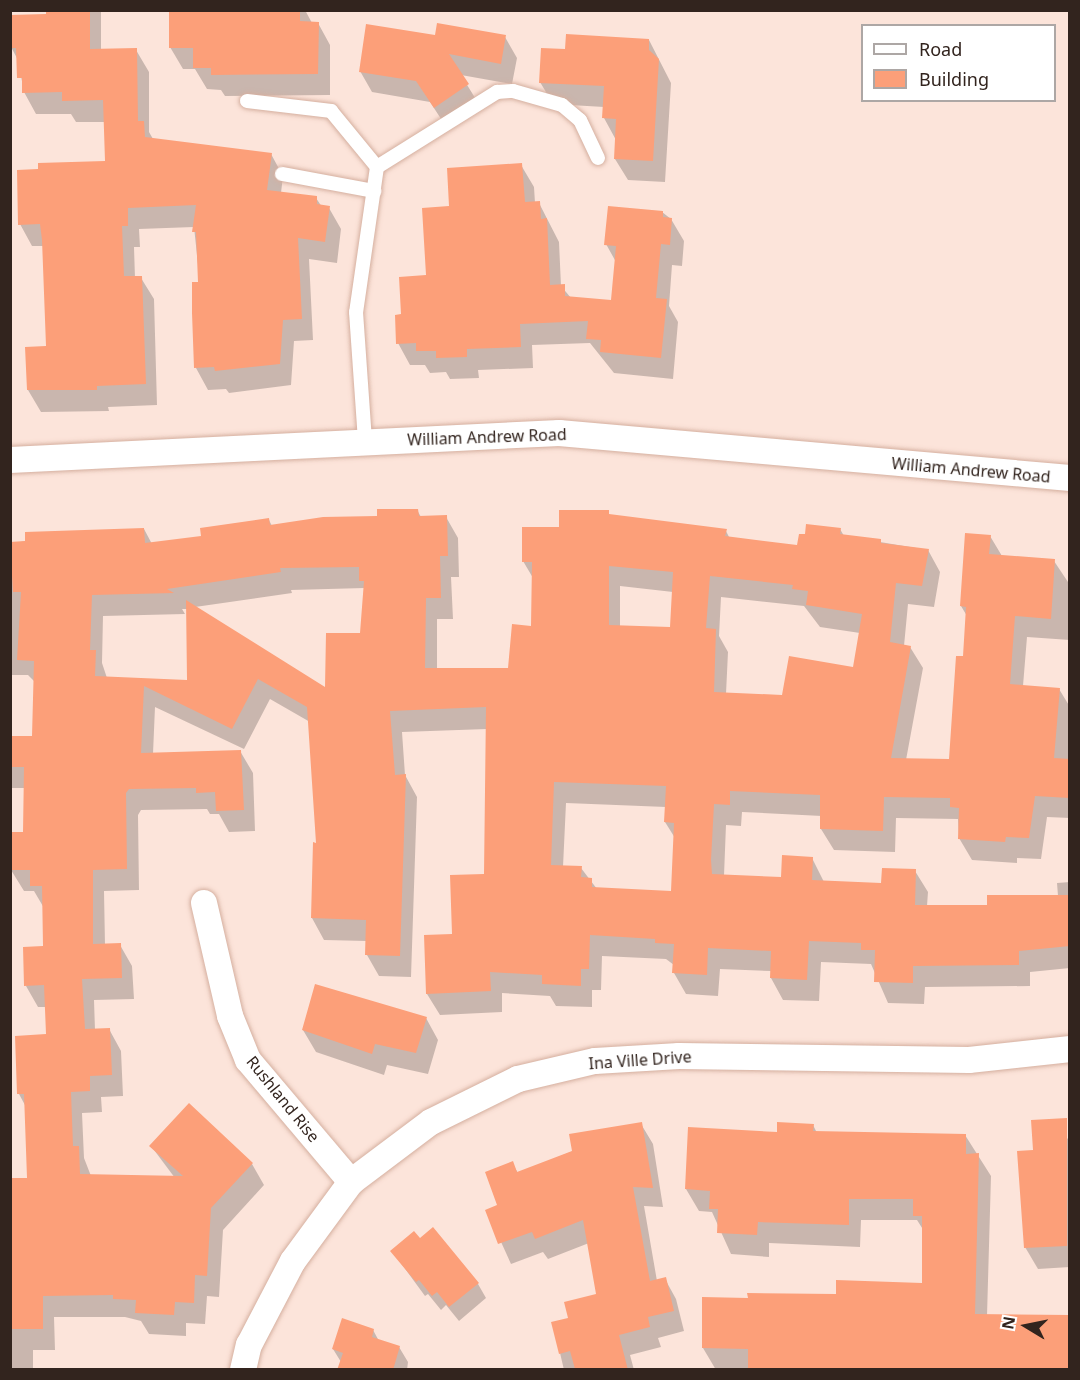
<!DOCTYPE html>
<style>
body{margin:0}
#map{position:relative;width:1080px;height:1380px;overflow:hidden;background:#fce4da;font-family:"Noto Sans",sans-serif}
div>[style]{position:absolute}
.shadow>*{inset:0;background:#0003}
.building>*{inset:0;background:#fc9f79}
.roads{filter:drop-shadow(0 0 2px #d5af9f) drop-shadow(0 0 2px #d5af9f)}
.service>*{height:14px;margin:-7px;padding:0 7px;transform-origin:7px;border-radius:7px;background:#fff}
.minor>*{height:26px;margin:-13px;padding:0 13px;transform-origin:13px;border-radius:13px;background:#fff}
span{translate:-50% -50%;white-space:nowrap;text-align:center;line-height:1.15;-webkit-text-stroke:4.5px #fff;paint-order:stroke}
.street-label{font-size:16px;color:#32241e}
.frame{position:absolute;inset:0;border:12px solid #32241e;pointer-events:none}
.legend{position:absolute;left:861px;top:24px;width:195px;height:78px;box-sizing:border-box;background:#fff;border:2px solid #ada7a5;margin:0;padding:8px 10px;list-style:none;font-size:18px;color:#32241e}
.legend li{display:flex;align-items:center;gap:12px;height:30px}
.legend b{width:30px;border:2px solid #ada7a5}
.north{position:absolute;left:996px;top:1296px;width:60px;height:60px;-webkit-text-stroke:4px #fff;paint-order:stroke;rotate:280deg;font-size:16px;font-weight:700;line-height:24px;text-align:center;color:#32241e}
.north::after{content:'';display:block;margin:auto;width:21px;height:27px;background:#32241e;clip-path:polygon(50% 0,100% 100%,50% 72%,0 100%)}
</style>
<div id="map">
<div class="shadow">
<i style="clip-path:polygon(48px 10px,101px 10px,101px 50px,136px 50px,149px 72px,149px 132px,153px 139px,271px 154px,283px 176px,281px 193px,316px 198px,322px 207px,329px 208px,341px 229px,337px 263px,309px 259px,313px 340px,294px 341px,291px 385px,229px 393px,226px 389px,208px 390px,196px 368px,200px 283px,194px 227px,139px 229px,140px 247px,134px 247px,135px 278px,141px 278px,154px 299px,157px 405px,108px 407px,109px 411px,41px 412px,28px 390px,47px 347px,44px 246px,32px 246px,20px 224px,40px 171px,106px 163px,105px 122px,76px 122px,71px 114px,36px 114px,24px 92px,18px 60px,11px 47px,48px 16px)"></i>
<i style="clip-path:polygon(195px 10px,305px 10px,312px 23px,318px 23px,330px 45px,330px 95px,225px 96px,221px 90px,207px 89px,195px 69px,183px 69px,170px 47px)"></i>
<i style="clip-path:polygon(436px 37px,505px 37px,517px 58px,512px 84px,461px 75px,480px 106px,447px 128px,430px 102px,372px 92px,360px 71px)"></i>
<i style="clip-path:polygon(649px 40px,671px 83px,665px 182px,628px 180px,615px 159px,616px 140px,604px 118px,604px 107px,553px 104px,540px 82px,566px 51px)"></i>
<i style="clip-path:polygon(521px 165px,534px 187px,535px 203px,539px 203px,559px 242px,561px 286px,571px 298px,613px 302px,616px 262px,606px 244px,662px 212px,671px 219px,684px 241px,682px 266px,672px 265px,669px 306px,678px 322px,673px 379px,614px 373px,590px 343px,532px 345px,533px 368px,478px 370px,479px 378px,450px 379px,446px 372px,430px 373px,425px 365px,410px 365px,398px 343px,402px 316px,427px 277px,451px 208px)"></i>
<i style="clip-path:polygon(evenodd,417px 510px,421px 517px,446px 517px,458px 538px,459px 577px,451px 577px,453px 619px,437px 619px,437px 669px,510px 669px,533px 627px,533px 578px,523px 561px,560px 529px,608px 512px,610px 516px,726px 531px,730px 539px,799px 546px,840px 529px,844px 536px,928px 550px,940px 572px,934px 607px,908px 604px,904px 646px,910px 647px,923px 668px,906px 760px,950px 761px,964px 658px,967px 616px,961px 606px,990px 536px,1002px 556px,1054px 561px,1070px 585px,1070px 640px,1027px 637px,1023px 686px,1059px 689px,1070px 707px,1070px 818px,1047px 817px,1041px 859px,1017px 858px,1017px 863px,972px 860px,959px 838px,958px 819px,896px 818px,895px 852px,834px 850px,821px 829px,822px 816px,742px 812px,741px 826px,726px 825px,724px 876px,782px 879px,812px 858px,824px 882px,883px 885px,915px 871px,928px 892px,927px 906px,989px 906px,1058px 896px,1057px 883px,1070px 882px,1070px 968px,1030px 972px,1030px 986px,925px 987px,924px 1004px,888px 1003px,871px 964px,821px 962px,819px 1001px,783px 1000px,771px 978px,771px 971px,720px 969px,718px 996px,686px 994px,674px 973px,674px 965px,666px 959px,602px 956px,601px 990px,592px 990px,592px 1007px,556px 1006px,550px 996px,502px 993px,502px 1012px,440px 1015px,427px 994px,425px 937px,454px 935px,486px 875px,487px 729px,402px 732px,405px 775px,417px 797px,411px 977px,379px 976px,367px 955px,367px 941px,324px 940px,312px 918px,318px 844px,310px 722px,270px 699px,244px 749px,155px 707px,153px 754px,240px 751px,253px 773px,255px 831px,229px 832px,219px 814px,210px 814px,207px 809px,141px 810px,138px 815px,139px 890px,104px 891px,105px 945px,120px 945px,132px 966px,134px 999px,94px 1000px,95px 1030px,109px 1029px,121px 1051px,123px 1096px,101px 1097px,102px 1112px,82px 1113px,84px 1158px,91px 1176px,175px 1178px,151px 1146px,252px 1164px,264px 1185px,223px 1230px,219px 1297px,207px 1296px,205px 1324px,186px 1323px,186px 1336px,149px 1334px,141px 1321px,125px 1317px,54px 1317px,55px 1350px,33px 1350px,33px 1370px,10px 1370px,10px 1180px,29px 1180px,26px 1107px,19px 1094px,47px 1036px,46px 1007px,38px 1007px,26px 986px,45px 947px,44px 908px,34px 891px,24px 891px,11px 870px,24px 834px,25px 788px,10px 788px,10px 737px,33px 737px,35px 682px,28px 675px,10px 675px,10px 543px,144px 529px,152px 544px,203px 537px,269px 520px,272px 526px,378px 518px,417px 510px,620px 586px,673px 592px,671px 629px,620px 627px,620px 586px,417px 510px,365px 588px,361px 635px,327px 689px,195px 607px,292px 593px,291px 590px,365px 588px,417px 510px,721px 597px,804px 606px,820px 627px,860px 633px,854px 668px,784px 697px,726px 694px,728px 652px,719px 636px,721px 597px,417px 510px,182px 609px,188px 609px,189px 681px,107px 678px,102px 663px,103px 616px,185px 614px,182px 609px,417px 510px,566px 803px,666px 807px,665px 822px,675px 838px,672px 892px,597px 889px,581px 868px,563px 867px,566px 803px)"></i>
<i style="clip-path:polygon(426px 1018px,438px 1040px,428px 1074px,387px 1065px,384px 1075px,316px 1052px,303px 1030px)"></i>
<i style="clip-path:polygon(1056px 1120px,1069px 1141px,1070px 1267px,1038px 1269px,1025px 1247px,1034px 1152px)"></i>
<i style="clip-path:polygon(641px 1124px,653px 1144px,663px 1207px,644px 1206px,657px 1281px,665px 1279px,676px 1299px,684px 1331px,658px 1338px,661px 1347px,630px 1355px,634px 1370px,564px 1370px,553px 1323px,570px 1319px,598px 1295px,589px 1243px,548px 1259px,543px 1252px,511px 1264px,487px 1211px,499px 1206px,512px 1163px,518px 1173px)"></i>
<i style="clip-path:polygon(813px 1125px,817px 1133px,965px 1135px,991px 1176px,987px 1316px,1070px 1370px,716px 1370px,703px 1348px,749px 1300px,837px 1295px,923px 1285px,924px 1231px,917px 1220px,861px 1220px,860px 1247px,769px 1243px,769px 1257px,731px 1254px,712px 1212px,699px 1211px,686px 1189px,690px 1129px,778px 1134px)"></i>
<i style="clip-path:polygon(420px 1240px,478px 1284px,486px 1298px,459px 1321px,446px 1305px,441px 1310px,428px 1294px,425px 1296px,392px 1251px)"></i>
<i style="clip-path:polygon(373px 1330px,379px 1341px,399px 1347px,408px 1362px,407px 1370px,338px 1370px,341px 1362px,333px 1349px)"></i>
</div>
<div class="building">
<i style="clip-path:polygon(46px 10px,90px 10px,90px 49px,137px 48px,138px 121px,144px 121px,145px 137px,272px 153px,267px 190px,317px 196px,317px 204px,330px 206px,325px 242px,298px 238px,302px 319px,283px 320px,280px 364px,215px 371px,214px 367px,194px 368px,192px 313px,192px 282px,198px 282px,196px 232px,192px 232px,196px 205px,128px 208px,128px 226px,122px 226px,124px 276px,142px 276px,146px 384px,97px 386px,97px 390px,27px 390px,25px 347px,46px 346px,42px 240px,40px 224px,18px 225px,17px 170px,38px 169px,38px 163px,105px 161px,103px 100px,62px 101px,62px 92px,22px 93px,22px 78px,17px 78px,16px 48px,10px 48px,10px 15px,46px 14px)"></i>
<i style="clip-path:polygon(169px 10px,300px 10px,300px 21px,319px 22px,318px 74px,211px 75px,211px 68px,193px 68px,193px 48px,169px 48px)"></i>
<i style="clip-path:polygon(437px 23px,506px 35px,501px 64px,449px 54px,469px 84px,434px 108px,416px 81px,359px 72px,366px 24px,435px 35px)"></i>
<i style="clip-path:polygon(566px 34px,649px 39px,649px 50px,659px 59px,653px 161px,614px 159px,616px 119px,602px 118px,604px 86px,539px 83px,541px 48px,565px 49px)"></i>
<i style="clip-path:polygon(522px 163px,525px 202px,540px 201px,541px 219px,547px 218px,550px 285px,565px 284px,565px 296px,611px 300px,616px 246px,604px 245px,608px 206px,663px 211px,663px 217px,672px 218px,670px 245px,661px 244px,656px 298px,667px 299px,661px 358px,600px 352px,601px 340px,586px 339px,588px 321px,520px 324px,521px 347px,467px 349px,467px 357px,436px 358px,436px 351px,416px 351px,416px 343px,396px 344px,395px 315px,401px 314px,399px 277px,426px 275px,422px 208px,449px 206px,447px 168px)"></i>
<i style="clip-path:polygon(evenodd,377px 509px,418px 509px,419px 516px,447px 515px,448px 556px,440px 556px,441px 598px,426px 598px,425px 668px,508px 668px,512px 624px,531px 626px,532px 562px,522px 562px,522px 527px,559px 527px,559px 510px,609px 510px,609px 514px,727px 529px,725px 536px,797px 545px,799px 534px,805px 534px,806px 524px,841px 528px,840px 534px,881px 539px,881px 543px,929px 549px,922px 586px,896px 583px,890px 642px,911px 646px,891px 758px,949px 759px,956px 656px,963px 656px,966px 607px,960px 606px,965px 533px,991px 535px,989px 554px,1055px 559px,1051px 619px,1015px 616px,1010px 684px,1060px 688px,1054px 758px,1070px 759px,1070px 798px,1035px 796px,1029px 838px,1006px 837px,1005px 842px,958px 839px,959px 808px,950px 807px,950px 798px,884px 797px,883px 831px,820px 829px,820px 795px,730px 791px,730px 805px,714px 804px,711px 860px,712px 874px,781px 877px,782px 855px,813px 857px,812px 880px,881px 883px,882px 868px,916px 869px,915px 905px,987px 905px,987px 895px,1070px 895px,1070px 946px,1019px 951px,1019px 965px,913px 966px,913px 983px,874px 982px,875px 950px,861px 950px,861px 943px,809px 941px,807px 980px,770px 978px,771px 951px,708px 948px,707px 975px,672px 973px,674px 944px,655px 943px,655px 939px,590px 935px,589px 969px,581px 969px,581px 986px,542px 984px,542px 975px,490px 972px,491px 991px,426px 994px,424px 935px,452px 934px,450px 875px,484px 874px,486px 707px,390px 711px,395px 775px,406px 774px,400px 956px,365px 955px,366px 920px,311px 918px,313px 842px,316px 843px,307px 707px,258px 679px,232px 729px,144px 686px,141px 753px,241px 750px,244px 810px,216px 811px,215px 792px,196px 793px,196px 788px,129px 789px,126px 793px,127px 869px,93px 870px,93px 944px,121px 943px,122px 978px,82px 979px,85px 1029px,110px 1028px,112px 1075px,90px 1076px,90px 1091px,71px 1092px,73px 1146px,79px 1146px,80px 1174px,183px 1176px,149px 1146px,189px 1103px,253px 1163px,211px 1208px,207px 1276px,195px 1275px,194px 1303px,175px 1302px,174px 1315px,135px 1313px,136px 1300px,113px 1299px,113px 1295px,43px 1296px,43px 1329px,10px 1329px,10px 1178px,27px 1178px,24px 1094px,17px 1094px,15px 1036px,46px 1034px,44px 985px,24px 986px,23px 947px,43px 946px,42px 886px,30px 886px,30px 870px,10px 870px,10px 832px,23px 832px,24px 767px,10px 767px,10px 736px,32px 736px,34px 661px,17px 660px,21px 592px,13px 592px,10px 542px,25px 541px,25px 532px,144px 528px,145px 543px,201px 536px,200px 528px,269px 518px,270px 525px,323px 517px,377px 516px,377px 509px,609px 566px,673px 572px,670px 627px,609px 625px,609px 566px,377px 509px,359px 567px,359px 581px,364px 581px,360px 633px,326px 633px,325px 687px,186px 600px,187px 680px,95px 676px,96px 650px,90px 650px,92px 595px,174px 593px,167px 589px,281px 572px,280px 568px,359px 567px,377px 509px,710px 576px,793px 585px,792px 589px,808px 591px,806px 605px,862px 614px,853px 667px,789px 656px,782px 695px,714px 692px,716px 629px,706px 628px,710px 576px,377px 509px,554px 782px,666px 786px,664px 822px,674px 823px,671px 891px,592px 887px,592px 878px,581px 877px,582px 866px,551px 865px,554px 782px)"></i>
<i style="clip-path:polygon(315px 984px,427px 1017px,416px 1053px,375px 1044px,372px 1054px,302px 1030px)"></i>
<i style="clip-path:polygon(1067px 1118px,1067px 1246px,1024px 1248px,1017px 1151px,1033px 1150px,1031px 1120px)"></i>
<i style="clip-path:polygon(642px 1122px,653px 1188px,633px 1187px,650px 1281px,666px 1277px,674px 1311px,648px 1317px,650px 1327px,619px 1335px,628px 1370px,575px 1369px,570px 1351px,559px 1354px,551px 1322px,568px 1318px,564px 1302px,596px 1294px,583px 1220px,535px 1239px,532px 1232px,498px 1244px,485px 1210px,497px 1205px,485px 1172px,513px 1161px,517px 1172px,572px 1151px,569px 1134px)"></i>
<i style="clip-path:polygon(777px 1122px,814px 1124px,813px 1131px,966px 1134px,966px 1154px,979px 1153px,975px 1314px,1070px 1315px,1070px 1370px,748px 1370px,748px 1349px,702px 1348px,702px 1297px,748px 1298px,747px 1293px,836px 1294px,836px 1280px,922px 1283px,922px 1216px,913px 1216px,913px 1199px,849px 1199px,849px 1225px,758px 1222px,757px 1235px,717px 1233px,718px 1209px,709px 1209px,710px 1191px,685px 1189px,688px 1127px,777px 1132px)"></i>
<i style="clip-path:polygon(433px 1227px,479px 1283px,449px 1307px,437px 1292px,432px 1296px,419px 1280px,416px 1282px,390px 1251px,414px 1231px,420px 1238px)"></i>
<i style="clip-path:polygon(342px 1318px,374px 1329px,372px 1337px,400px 1346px,393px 1370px,337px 1370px,343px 1353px,332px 1349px)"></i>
</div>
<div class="roads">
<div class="service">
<i style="left:247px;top:101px;width:85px;rotate:6.8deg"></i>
<i style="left:331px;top:111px;width:72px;rotate:50.6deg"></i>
<i style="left:377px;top:167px;width:147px;rotate:98.2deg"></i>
<i style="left:356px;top:312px;width:130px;rotate:86deg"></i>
<i style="left:377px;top:167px;width:142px;rotate:-32deg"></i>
<i style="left:497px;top:92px;width:16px;rotate:-4deg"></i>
<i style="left:513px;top:91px;width:51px;rotate:15.9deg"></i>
<i style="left:562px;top:105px;width:23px;rotate:40deg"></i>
<i style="left:580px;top:120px;width:42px;rotate:64.7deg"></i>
<i style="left:282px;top:174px;width:94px;rotate:10.5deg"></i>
</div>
<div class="minor">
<i style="left:10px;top:460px;width:550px;rotate:-2.82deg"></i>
<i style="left:559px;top:433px;width:513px;rotate:5.03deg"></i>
<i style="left:204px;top:903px;width:116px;rotate:77deg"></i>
<i style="left:230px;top:1016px;width:48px;rotate:67.8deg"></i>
<i style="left:248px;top:1060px;width:160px;rotate:49.8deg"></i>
<i style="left:243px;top:1370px;width:26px;rotate:-77deg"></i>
<i style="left:249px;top:1345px;width:95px;rotate:-62.4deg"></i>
<i style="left:293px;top:1261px;width:98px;rotate:-53.7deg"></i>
<i style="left:351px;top:1182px;width:100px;rotate:-36.9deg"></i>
<i style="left:431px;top:1122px;width:97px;rotate:-26.3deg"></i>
<i style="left:518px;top:1079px;width:79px;rotate:-13.2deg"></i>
<i style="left:595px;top:1061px;width:84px;rotate:-3.4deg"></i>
<i style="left:679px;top:1056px;width:290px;rotate:0.8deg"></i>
<i style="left:969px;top:1060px;width:102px;rotate:-6.2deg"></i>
</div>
</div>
<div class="street-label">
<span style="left:487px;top:437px;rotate:-2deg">William Andrew Road</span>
<span style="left:971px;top:470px;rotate:5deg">William Andrew Road</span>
<span style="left:640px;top:1060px;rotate:-4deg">Ina Ville Drive</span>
<span style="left:283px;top:1099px;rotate:51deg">Rushland Rise</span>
</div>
<div class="frame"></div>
<ul class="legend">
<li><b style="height:8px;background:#fff"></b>Road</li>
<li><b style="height:16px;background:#fc9f79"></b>Building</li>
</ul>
<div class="north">N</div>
</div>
